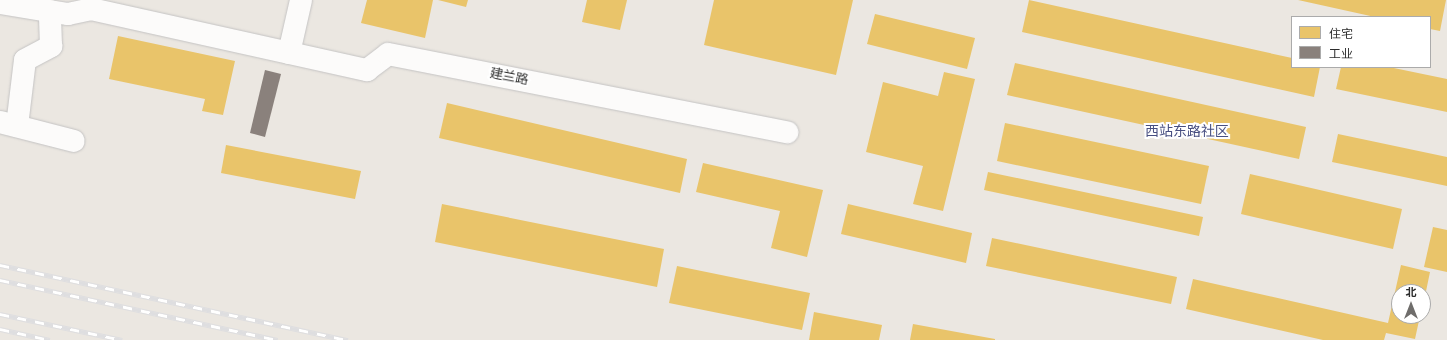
<!DOCTYPE html>
<meta charset="utf-8">
<style>
body{margin:0}
#map{position:relative;width:1447px;height:340px;overflow:hidden;background:#ebe7e1;font-family:"DejaVu Sans","Noto Sans SC",sans-serif}
div>[style]{position:absolute}
.homes>*{inset:0;background:#e9c46a}
.industry>*{inset:0;background:#8a817c}
.roads{filter:drop-shadow(0 0 1px #c4c3c3) drop-shadow(0 0 1px #c4c3c3)}
.minor>*{height:22px;margin:-11px;padding:0 11px;transform-origin:11px;border-radius:11px;background:#fcfbfa}
.rail>*{height:4.5px;margin-top:-2.25px;transform-origin:0;background:repeating-linear-gradient(90deg,#fff 0 9px,#dedee0 0 18px);box-sizing:border-box;border-block:1px solid #dedee0}
span{translate:-50% -50%;white-space:nowrap;text-align:center;line-height:1.15;-webkit-text-stroke:4px #fff;paint-order:stroke}
.street-label{font-size:13px;color:#2c2c2c}
.neighbourhood-label{font-size:14px;color:#484f81}
.legend{position:absolute;left:1291px;top:16px;width:140px;height:52px;box-sizing:border-box;background:#fff;border:1px solid #ababab;margin:0;padding:5px 7px;list-style:none;font-size:12px;color:#2c2c2c}
.legend li{display:flex;align-items:center;gap:8px;height:20px}
.legend b{width:20px;border:1px solid #ababab}
.north{position:absolute;left:1391px;top:284px;width:40px;height:40px;box-sizing:border-box;background:#fff;border:1px solid #ababab;border-radius:50%;rotate:0deg;font-size:11px;font-weight:700;line-height:16px;text-align:center;color:#2c2c2c}
.north::after{content:'';display:block;margin:auto;width:14px;height:18px;background:#6f6d6b;clip-path:polygon(50% 0,100% 100%,50% 72%,0 100%)}
</style>
<div id="map">
<div class="homes">
<i style="clip-path:polygon(367px 0,433px 0,425px 38px,361px 23px)"></i>
<i style="clip-path:polygon(438px 0,468px 0,466px 7px)"></i>
<i style="clip-path:polygon(587px 0,627px 0,620px 30px,582px 22px)"></i>
<i style="clip-path:polygon(714px 0,853px 0,836px 75px,704px 45px)"></i>
<i style="clip-path:polygon(1029px 0,1292px 58px,1292px 67px,1320px 67px,1314px 97px,1022px 32px)"></i>
<i style="clip-path:polygon(1298px 0,1446px 0,1440px 31px,1430px 29px,1430px 17px,1375px 17px)"></i>
<i style="clip-path:polygon(875px 14px,975px 38px,967px 69px,867px 44px)"></i>
<i style="clip-path:polygon(118px 36px,235px 61px,223px 115px,202px 111px,205px 99px,109px 79px)"></i>
<i style="clip-path:polygon(1015px 63px,1306px 127px,1299px 159px,1007px 95px)"></i>
<i style="clip-path:polygon(1341px 67px,1389px 67px,1447px 79px,1447px 112px,1336px 89px)"></i>
<i style="clip-path:polygon(944px 72px,975px 79px,943px 211px,913px 204px,923px 166px,866px 152px,883px 82px,938px 96px)"></i>
<i style="clip-path:polygon(447px 103px,687px 159px,680px 193px,439px 138px)"></i>
<i style="clip-path:polygon(1005px 123px,1209px 166px,1201px 204px,997px 161px)"></i>
<i style="clip-path:polygon(1338px 134px,1447px 157px,1447px 186px,1332px 162px)"></i>
<i style="clip-path:polygon(226px 145px,361px 171px,355px 199px,221px 173px)"></i>
<i style="clip-path:polygon(703px 163px,823px 190px,807px 257px,771px 248px,780px 211px,696px 192px)"></i>
<i style="clip-path:polygon(988px 172px,1203px 217px,1199px 236px,984px 190px)"></i>
<i style="clip-path:polygon(1250px 174px,1402px 209px,1393px 249px,1241px 214px)"></i>
<i style="clip-path:polygon(442px 204px,664px 249px,657px 287px,435px 242px)"></i>
<i style="clip-path:polygon(848px 204px,972px 233px,966px 263px,841px 234px)"></i>
<i style="clip-path:polygon(1433px 227px,1447px 230px,1447px 272px,1424px 267px)"></i>
<i style="clip-path:polygon(992px 238px,1177px 277px,1171px 304px,986px 266px)"></i>
<i style="clip-path:polygon(1401px 265px,1430px 272px,1424px 301px,1423px 292px,1399px 292px,1399px 316px,1420px 316px,1415px 339px,1386px 333px,1384px 340px,1323px 340px,1186px 309px,1193px 279px,1388px 323px)"></i>
<i style="clip-path:polygon(677px 266px,810px 293px,802px 330px,669px 303px)"></i>
<i style="clip-path:polygon(814px 312px,882px 325px,879px 340px,809px 340px)"></i>
<i style="clip-path:polygon(913px 324px,995px 339px,995px 340px,910px 340px)"></i>
</div>
<div class="industry">
<i style="clip-path:polygon(265px 70px,281px 74px,265px 137px,250px 133px)"></i>
</div>
<div class="roads">
<div class="minor">
<i style="left:0;top:3px;width:69px;rotate:9.2deg"></i>
<i style="left:68px;top:14px;width:24px;rotate:-12deg"></i>
<i style="left:91px;top:9px;width:283px;rotate:12.5deg"></i>
<i style="left:367px;top:70px;width:26px;rotate:-37deg"></i>
<i style="left:388px;top:54px;width:407px;rotate:11.1deg"></i>
<i style="left:289px;top:53px;width:54px;rotate:-77.2deg"></i>
<i style="left:0;top:122px;width:76px;rotate:14.4deg"></i>
<i style="left:17px;top:126px;width:66px;rotate:-83.1deg"></i>
<i style="left:25px;top:60px;width:30px;rotate:-28deg"></i>
<i style="left:51px;top:46px;width:35px;rotate:-92deg"></i>
</div>
</div>
<div class="rail">
<i style="left:0;top:265px;width:356px;rotate:12.2deg"></i>
<i style="left:0;top:280px;width:284px;rotate:12.2deg"></i>
<i style="left:0;top:314px;width:125px;rotate:12deg"></i>
<i style="left:0;top:329px;width:51px;rotate:12.4deg"></i>
</div>
<div class="street-label">
<span style="left:509px;top:77px;rotate:11deg">建兰路</span>
</div>
<div class="neighbourhood-label">
<span style="left:1187px;top:131px">西站东路社区</span>
</div>
<ul class="legend">
<li><b style="height:11px;background:#e9c46a"></b>住宅</li>
<li><b style="height:11px;background:#8a817c"></b>工业</li>
</ul>
<div class="north">北</div>
</div>
